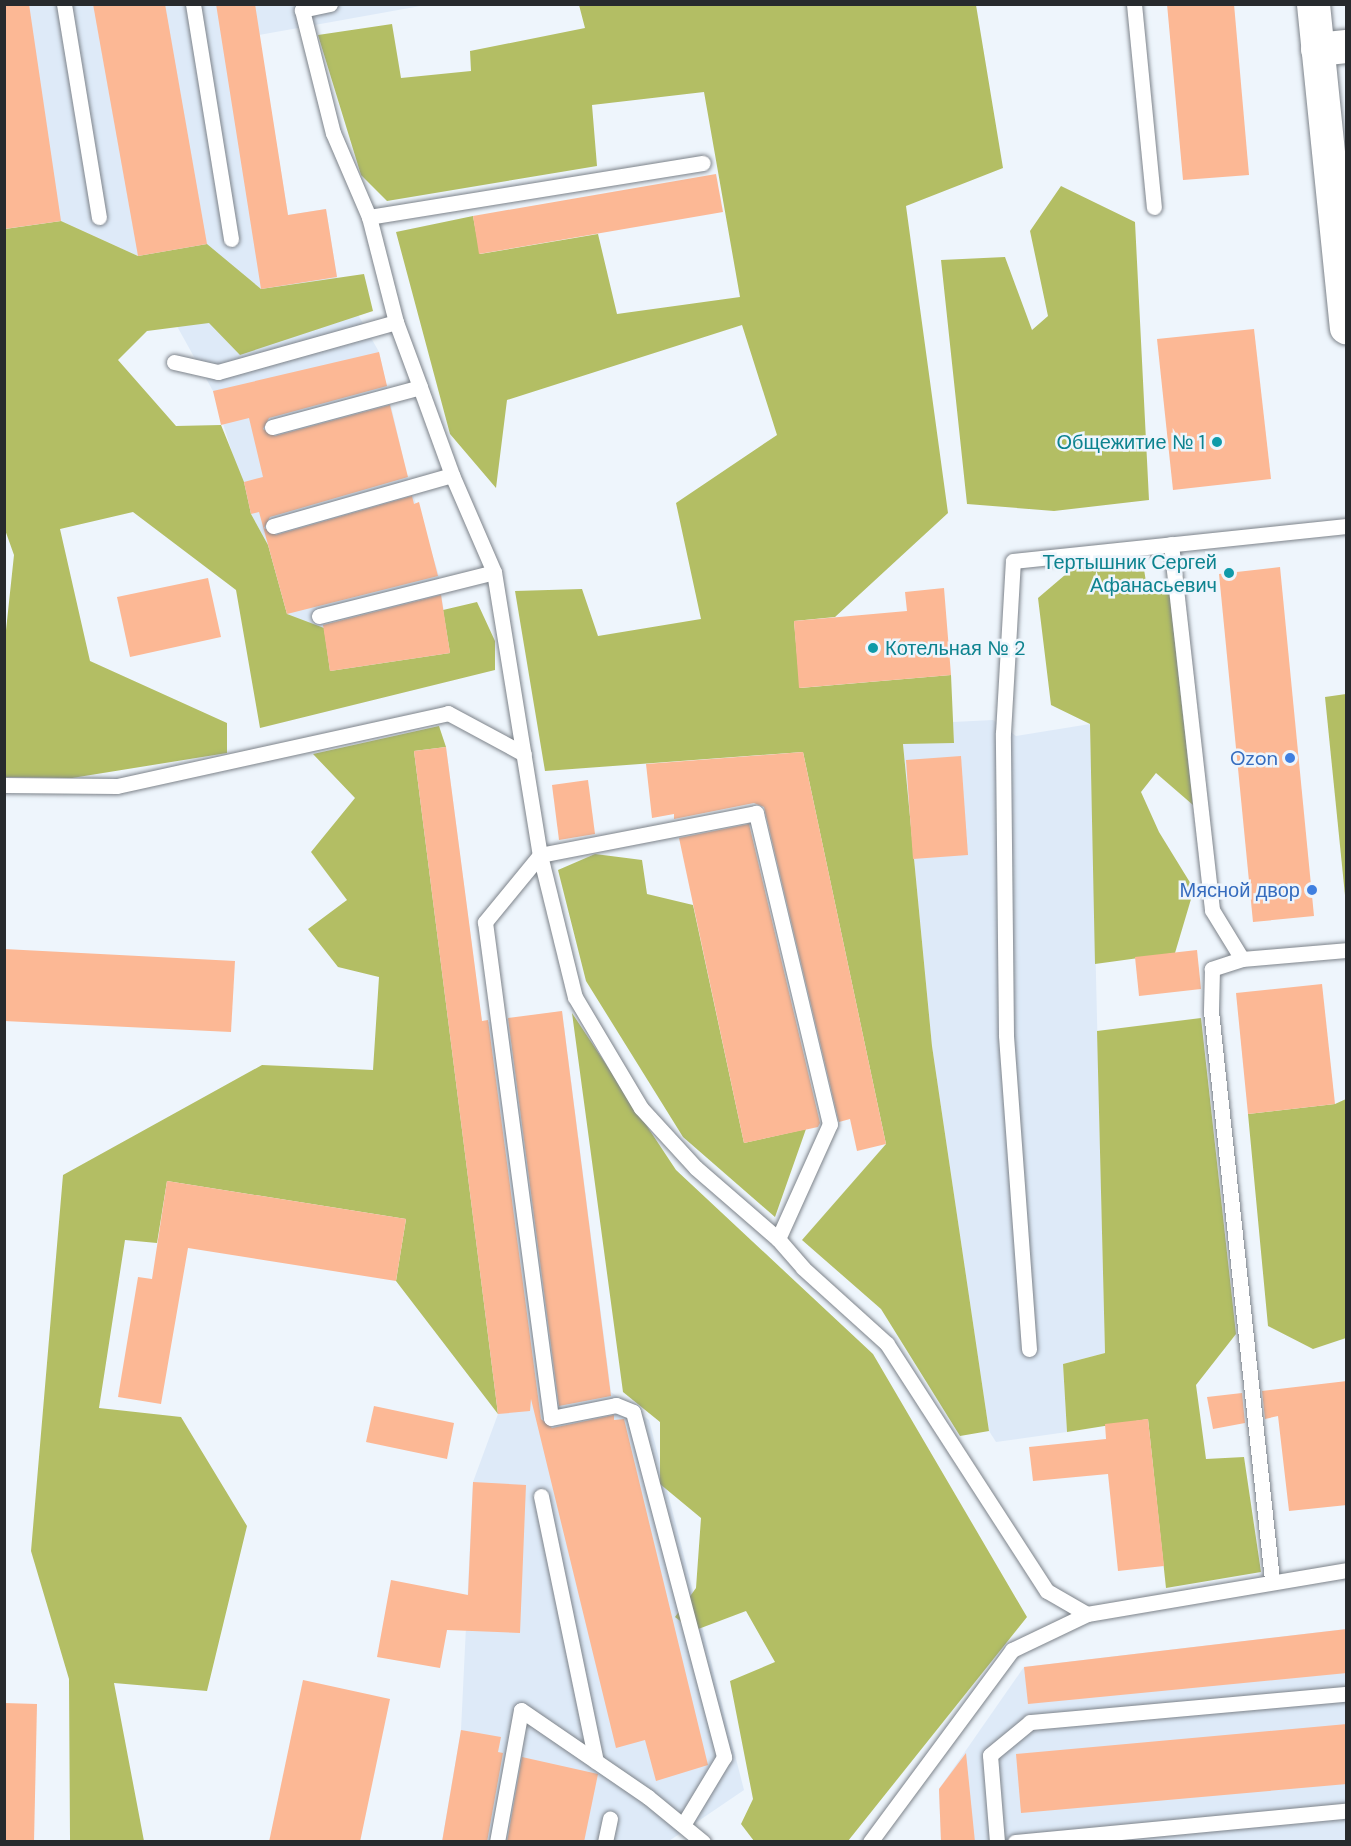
<!DOCTYPE html>
<meta charset="utf-8">
<style>
body{margin:0}
#map{position:relative;width:1351px;height:1846px;overflow:hidden;background:#eef5fc;font-family:"DM Sans",sans-serif}
div>[style]{position:absolute}
.built>*{inset:0;background:#deeaf8}
.forest>*{inset:0;background:#b3be64}
.building>*{inset:0;background:#fcb895}
.roads{filter:drop-shadow(0 0 2px #7d838a) drop-shadow(0 0 2px #7d838a)}
.service>*{height:15px;margin:-7.5px;padding:0 7.5px;transform-origin:7.5px;border-radius:7.5px;background:#fff}
.tertiary>*{height:33px;margin:-16.5px;padding:0 16.5px;transform-origin:16.5px;border-radius:16.5px;background:#fff}
.secondary>*{height:33px;margin:-16.5px;padding:0 16.5px;transform-origin:16.5px;border-radius:16.5px;background:#fff}
.dots>*{width:16px;height:16px;translate:-50% -50%;box-sizing:border-box;border:3px solid #eef5fc;border-radius:50%}
span{translate:-50% -50%;white-space:nowrap;text-align:center;line-height:1.15;-webkit-text-stroke:5px #eef5fc;paint-order:stroke}
.culture-label{font-size:20px;color:#0d838f}
.right{translate:-100% -50%;text-align:right}
.left{translate:0 -50%;text-align:left}
.shop-label{font-size:20px;color:#366cbe}
.frame{position:absolute;inset:0;border:6px solid #272a2d;pointer-events:none}
</style>
<div id="map">
<div class="built">
<i style="clip-path:polygon(5px 5px,426px 5px,259px 35px,288px 215px,326px 209px,337px 277px,379px 352px,407px 476px,438px 572px,450px 653px,330px 671px,287px 614px,268px 545px,251px 514px,213px 391px,138px 256px,61px 221px,5px 229px)"></i>
<i style="clip-path:polygon(993px 720px,1016px 736px,1090px 724px,1105px 1353px,1063px 1364px,1067px 1432px,996px 1442px,989px 1431px,932px 1046px,903px 743px,954px 743px,953px 722px)"></i>
<i style="clip-path:polygon(446px 747px,482px 1023px,562px 1011px,611px 1392px,649px 1420px,744px 1790px,669px 1841px,442px 1841px,461px 1730px,473px 1482px,498px 1414px,414px 751px)"></i>
<i style="clip-path:polygon(1346px 1629px,1346px 1841px,941px 1841px,939px 1789px,1024px 1667px)"></i>
</div>
<div class="forest">
<i style="clip-path:polygon(579px 5px,976px 5px,1003px 168px,906px 206px,948px 513px,835px 617px,794px 621px,800px 688px,951px 675px,954px 743px,903px 744px,932px 1046px,989px 1431px,960px 1436px,881px 1309px,802px 1240px,886px 1144px,803px 752px,545px 771px,515px 591px,582px 589px,598px 636px,701px 619px,676px 503px,777px 435px,742px 325px,507px 400px,496px 488px,450px 434px,396px 232px,473px 216px,480px 254px,598px 234px,617px 314px,740px 297px,704px 92px,592px 105px,597px 166px,387px 201px,361px 175px,318px 35px,392px 24px,401px 78px,471px 71px,470px 51px,585px 28px)"></i>
<i style="clip-path:polygon(1061px 186px,1135px 222px,1149px 500px,1054px 511px,967px 504px,941px 260px,1005px 257px,1032px 330px,1048px 316px,1030px 231px)"></i>
<i style="clip-path:polygon(61px 221px,138px 256px,207px 244px,261px 289px,364px 274px,373px 311px,240px 355px,209px 323px,147px 331px,118px 360px,176px 426px,221px 425px,244px 482px,251px 514px,268px 545px,287px 614px,324px 628px,330px 671px,450px 653px,443px 610px,477px 602px,495px 641px,495px 670px,260px 728px,236px 590px,133px 512px,60px 529px,90px 661px,227px 723px,227px 753px,72px 778px,5px 777px,4px 649px,14px 555px,4px 527px,5px 229px)"></i>
<i style="clip-path:polygon(1142px 557px,1147px 588px,1169px 588px,1193px 805px,1156px 773px,1141px 792px,1159px 832px,1194px 889px,1175px 953px,1095px 964px,1090px 724px,1051px 705px,1038px 598px,1072px 569px)"></i>
<i style="clip-path:polygon(1346px 694px,1346px 905px,1325px 697px)"></i>
<i style="clip-path:polygon(439px 726px,446px 747px,414px 751px,498px 1414px,396px 1281px,406px 1219px,167px 1181px,157px 1243px,125px 1240px,99px 1408px,181px 1417px,247px 1526px,207px 1691px,114px 1683px,144px 1841px,70px 1841px,69px 1679px,31px 1551px,63px 1175px,262px 1065px,373px 1070px,379px 977px,338px 967px,308px 929px,347px 900px,311px 852px,355px 798px,313px 754px)"></i>
<i style="clip-path:polygon(595px 854px,642px 860px,647px 894px,693px 905px,744px 1143px,806px 1129px,775px 1217px,683px 1137px,586px 981px,558px 870px)"></i>
<i style="clip-path:polygon(572px 1013px,676px 1170px,873px 1354px,1027px 1617px,848px 1841px,754px 1841px,741px 1824px,753px 1799px,730px 1681px,775px 1662px,746px 1611px,693px 1631px,675px 1617px,696px 1588px,701px 1518px,660px 1484px,660px 1422px,623px 1392px)"></i>
<i style="clip-path:polygon(1201px 1018px,1236px 1334px,1196px 1385px,1206px 1459px,1244px 1457px,1261px 1572px,1166px 1588px,1148px 1419px,1067px 1432px,1063px 1364px,1105px 1353px,1097px 1031px)"></i>
<i style="clip-path:polygon(1346px 1099px,1346px 1338px,1313px 1349px,1268px 1326px,1248px 1114px,1335px 1104px)"></i>
</div>
<div class="building">
<i style="clip-path:polygon(4px 4px,29px 4px,61px 221px,4px 229px)"></i>
<i style="clip-path:polygon(93px 4px,165px 4px,207px 244px,138px 256px)"></i>
<i style="clip-path:polygon(216px 4px,255px 4px,288px 215px,326px 209px,337px 277px,261px 289px)"></i>
<i style="clip-path:polygon(1167px 4px,1234px 4px,1249px 175px,1183px 180px)"></i>
<i style="clip-path:polygon(716px 174px,723px 212px,479px 254px,473px 216px)"></i>
<i style="clip-path:polygon(1254px 329px,1271px 479px,1173px 490px,1157px 339px)"></i>
<i style="clip-path:polygon(379px 352px,387px 386px,269px 418px,263px 429px,275px 436px,390px 405px,408px 477px,270px 517px,264px 528px,276px 535px,412px 496px,414px 504px,419px 502px,438px 576px,287px 614px,259px 512px,251px 514px,244px 482px,263px 477px,249px 418px,221px 425px,213px 391px)"></i>
<i style="clip-path:polygon(1280px 567px,1314px 916px,1253px 922px,1219px 574px)"></i>
<i style="clip-path:polygon(208px 578px,221px 637px,130px 657px,117px 597px)"></i>
<i style="clip-path:polygon(944px 588px,951px 675px,799px 688px,794px 621px,907px 611px,905px 592px)"></i>
<i style="clip-path:polygon(441px 595px,450px 653px,330px 671px,323px 625px)"></i>
<i style="clip-path:polygon(446px 747px,482px 1021px,488px 1020px,541px 1419px,552px 1428px,614px 1415px,614px 1420px,624px 1419px,708px 1765px,656px 1781px,645px 1740px,616px 1748px,531px 1399px,530px 1411px,498px 1414px,414px 751px)"></i>
<i style="clip-path:polygon(803px 752px,886px 1144px,857px 1151px,850px 1119px,839px 1122px,764px 807px,754px 803px,674px 819px,674px 814px,652px 818px,646px 764px)"></i>
<i style="clip-path:polygon(961px 756px,968px 855px,913px 859px,906px 760px)"></i>
<i style="clip-path:polygon(588px 780px,595px 834px,559px 840px,552px 785px)"></i>
<i style="clip-path:polygon(749px 824px,820px 1123px,818px 1127px,744px 1143px,679px 838px)"></i>
<i style="clip-path:polygon(4px 949px,235px 961px,231px 1032px,4px 1021px)"></i>
<i style="clip-path:polygon(1197px 950px,1201px 989px,1139px 996px,1135px 957px)"></i>
<i style="clip-path:polygon(1322px 984px,1335px 1104px,1248px 1114px,1236px 993px)"></i>
<i style="clip-path:polygon(562px 1011px,611px 1396px,559px 1406px,508px 1018px)"></i>
<i style="clip-path:polygon(167px 1181px,406px 1219px,396px 1281px,188px 1248px,161px 1404px,118px 1397px,138px 1277px,152px 1279px)"></i>
<i style="clip-path:polygon(1347px 1381px,1347px 1505px,1289px 1511px,1278px 1416px,1265px 1419px,1262px 1391px)"></i>
<i style="clip-path:polygon(1242px 1393px,1245px 1423px,1213px 1429px,1207px 1397px)"></i>
<i style="clip-path:polygon(374px 1406px,454px 1423px,447px 1459px,366px 1442px)"></i>
<i style="clip-path:polygon(1148px 1419px,1164px 1566px,1118px 1571px,1108px 1474px,1033px 1481px,1029px 1447px,1106px 1439px,1105px 1424px)"></i>
<i style="clip-path:polygon(473px 1482px,526px 1485px,520px 1633px,447px 1630px,440px 1668px,377px 1657px,391px 1580px,468px 1595px)"></i>
<i style="clip-path:polygon(1347px 1629px,1347px 1673px,1028px 1704px,1024px 1667px)"></i>
<i style="clip-path:polygon(303px 1680px,390px 1699px,360px 1842px,269px 1842px)"></i>
<i style="clip-path:polygon(4px 1703px,37px 1704px,34px 1842px,4px 1842px)"></i>
<i style="clip-path:polygon(1347px 1724px,1347px 1784px,1021px 1813px,1016px 1754px)"></i>
<i style="clip-path:polygon(461px 1730px,501px 1737px,498px 1752px,503px 1753px,487px 1842px,442px 1842px)"></i>
<i style="clip-path:polygon(966px 1753px,975px 1842px,941px 1842px,939px 1789px)"></i>
<i style="clip-path:polygon(522px 1757px,598px 1774px,584px 1842px,507px 1842px)"></i>
</div>
<div class="roads">
<div class="service">
<i style="left:64px;top:4px;width:216px;rotate:80.7deg"></i>
<i style="left:193px;top:4px;width:238px;rotate:80.8deg"></i>
<i style="left:330px;top:4px;width:29px;rotate:168deg"></i>
<i style="left:302px;top:10px;width:127px;rotate:75.9deg"></i>
<i style="left:333px;top:133px;width:91px;rotate:66.8deg"></i>
<i style="left:1134px;top:4px;width:204px;rotate:84.4deg"></i>
<i style="left:396px;top:322px;width:108px;rotate:-104.4deg"></i>
<i style="left:369px;top:217px;width:338px;rotate:-9.2deg"></i>
<i style="left:174px;top:362px;width:45px;rotate:12.8deg"></i>
<i style="left:218px;top:372px;width:185px;rotate:-15.7deg"></i>
<i style="left:396px;top:322px;width:69px;rotate:69.7deg"></i>
<i style="left:272px;top:427px;width:153px;rotate:-15.1deg"></i>
<i style="left:420px;top:387px;width:94px;rotate:70deg"></i>
<i style="left:273px;top:526px;width:186px;rotate:-15.9deg"></i>
<i style="left:452px;top:475px;width:106px;rotate:66.6deg"></i>
<i style="left:1171px;top:544px;width:368px;rotate:83.6deg"></i>
<i style="left:1212px;top:910px;width:57px;rotate:58.5deg"></i>
<i style="left:1242px;top:959px;width:104px;rotate:-4.9deg"></i>
<i style="left:319px;top:616px;width:180px;rotate:-14.1deg"></i>
<i style="left:494px;top:572px;width:287px;rotate:80.8deg"></i>
<i style="left:540px;top:855px;width:87px;rotate:129.4deg"></i>
<i style="left:485px;top:922px;width:500px;rotate:82.42deg"></i>
<i style="left:551px;top:1418px;width:66px;rotate:-11.3deg"></i>
<i style="left:616px;top:1405px;width:18px;rotate:22deg"></i>
<i style="left:633px;top:1412px;width:357px;rotate:75.2deg"></i>
<i style="left:724px;top:1757px;width:79px;rotate:121.1deg"></i>
<i style="left:4px;top:785px;width:113px;rotate:0.5deg"></i>
<i style="left:117px;top:786px;width:339px;rotate:-12.4deg"></i>
<i style="left:448px;top:713px;width:86px;rotate:28.3deg"></i>
<i style="left:1242px;top:959px;width:32px;rotate:162deg"></i>
<i style="left:1212px;top:969px;width:42px;rotate:91.4deg"></i>
<i style="left:1211px;top:1011px;width:572px;rotate:83.88deg"></i>
<i style="left:778px;top:1239px;width:126px;rotate:-65.7deg"></i>
<i style="left:830px;top:1124px;width:320px;rotate:-103.4deg"></i>
<i style="left:756px;top:813px;width:220px;rotate:169deg"></i>
<i style="left:540px;top:855px;width:146px;rotate:76.2deg"></i>
<i style="left:575px;top:997px;width:129px;rotate:59.3deg"></i>
<i style="left:641px;top:1108px;width:81px;rotate:47.5deg"></i>
<i style="left:696px;top:1168px;width:108px;rotate:40.9deg"></i>
<i style="left:778px;top:1239px;width:38px;rotate:49deg"></i>
<i style="left:803px;top:1268px;width:113px;rotate:42.1deg"></i>
<i style="left:887px;top:1344px;width:294px;rotate:57.1deg"></i>
<i style="left:1047px;top:1591px;width:46px;rotate:29.9deg"></i>
<i style="left:1087px;top:1614px;width:263px;rotate:-9.6deg"></i>
<i style="left:1029px;top:1349px;width:315px;rotate:-94.2deg"></i>
<i style="left:1006px;top:1035px;width:302px;rotate:-90.6deg"></i>
<i style="left:1003px;top:733px;width:172px;rotate:-86.7deg"></i>
<i style="left:1013px;top:561px;width:335px;rotate:-6deg"></i>
<i style="left:541px;top:1496px;width:271px;rotate:78.3deg"></i>
<i style="left:497px;top:1842px;width:134px;rotate:-79.7deg"></i>
<i style="left:521px;top:1710px;width:154px;rotate:34.4deg"></i>
<i style="left:648px;top:1797px;width:71px;rotate:39.3deg"></i>
<i style="left:605px;top:1842px;width:24px;rotate:-78deg"></i>
<i style="left:870px;top:1842px;width:239px;rotate:-53.5deg"></i>
<i style="left:1012px;top:1650px;width:83px;rotate:-25.6deg"></i>
<i style="left:997px;top:1842px;width:87px;rotate:-94.6deg"></i>
<i style="left:990px;top:1755px;width:52px;rotate:-39.5deg"></i>
<i style="left:1030px;top:1722px;width:317px;rotate:-5.1deg"></i>
<i style="left:1015px;top:1842px;width:332px;rotate:-5.4deg"></i>
</div>
<div class="tertiary">
<i style="left:1317px;top:49px;width:29px;rotate:-6deg"></i>
</div>
<div class="secondary">
<i style="left:1313px;top:4px;width:325px;rotate:84.2deg"></i>
</div>
</div>
<div class="dots">
<i style="left:1217px;top:442px;background:#0f9aa8"></i>
<i style="left:1229px;top:573px;background:#0f9aa8"></i>
<i style="left:873px;top:648px;background:#0f9aa8"></i>
<i style="left:1290px;top:758px;background:#3f7fe0"></i>
<i style="left:1312px;top:890px;background:#3f7fe0"></i>
</div>
<div class="culture-label">
<span class="right" style="left:1205px;top:442px">Общежитие № 1</span>
<span class="right" style="left:1217px;top:574px">Тертышник Сергей<br>Афанасьевич</span>
<span class="left" style="left:885px;top:648px">Котельная № 2</span>
</div>
<div class="shop-label">
<span class="right" style="left:1278px;top:758px">Ozon</span>
<span class="right" style="left:1300px;top:890px">Мясной двор</span>
</div>
<div class="frame"></div>
</div>
